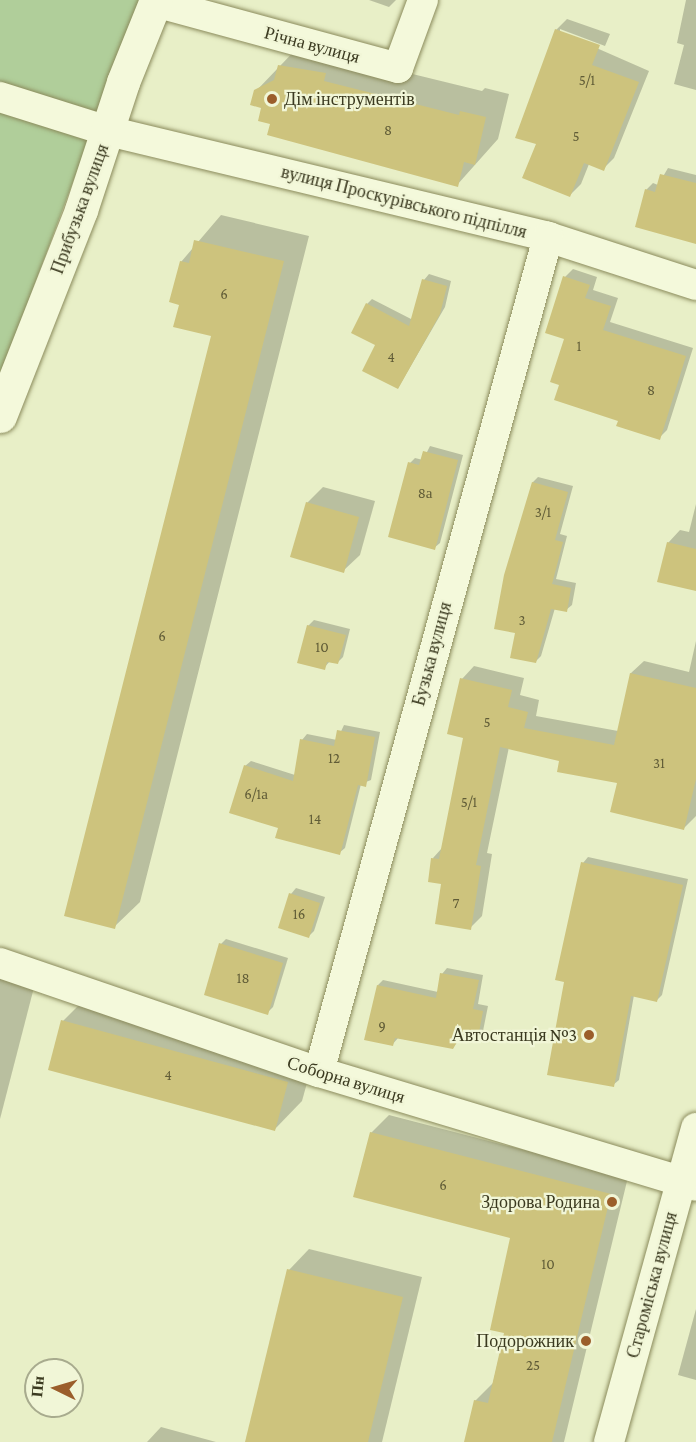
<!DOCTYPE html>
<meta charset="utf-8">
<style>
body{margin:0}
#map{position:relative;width:696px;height:1442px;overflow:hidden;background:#e8efc7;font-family:"Crimson Pro",serif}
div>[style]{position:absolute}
.green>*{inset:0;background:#b0ce9a}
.shadow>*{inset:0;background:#0003}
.building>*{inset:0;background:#cdc37d}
.roads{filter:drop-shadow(0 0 2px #8b8b5c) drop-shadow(0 0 2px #8b8b5c)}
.street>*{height:30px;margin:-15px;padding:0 15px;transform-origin:15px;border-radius:15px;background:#f4f9db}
.secondary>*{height:33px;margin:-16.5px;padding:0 16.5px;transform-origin:16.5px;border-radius:16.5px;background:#f4f9db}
.dots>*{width:16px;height:16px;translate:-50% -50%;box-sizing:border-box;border:3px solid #f1f6d7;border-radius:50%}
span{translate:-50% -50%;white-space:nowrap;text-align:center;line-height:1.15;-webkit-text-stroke:4.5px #f1f6d7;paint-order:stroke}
.number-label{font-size:15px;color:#605c37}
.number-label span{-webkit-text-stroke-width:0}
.street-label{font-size:18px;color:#3b3a20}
.poi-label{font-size:18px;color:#3b3a20}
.left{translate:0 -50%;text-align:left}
.right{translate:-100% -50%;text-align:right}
.north{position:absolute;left:24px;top:1358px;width:60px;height:60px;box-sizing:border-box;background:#f1f6d7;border:2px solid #a8ab8e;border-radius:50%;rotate:275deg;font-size:16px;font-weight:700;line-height:24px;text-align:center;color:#3b3a20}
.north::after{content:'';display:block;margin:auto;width:21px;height:27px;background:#9b5e2b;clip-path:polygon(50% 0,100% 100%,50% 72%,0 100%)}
</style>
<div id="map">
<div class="green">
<i style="clip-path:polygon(0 0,140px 0,98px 115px,0 83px)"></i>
<i style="clip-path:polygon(0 110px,89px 139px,0 377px)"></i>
</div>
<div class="shadow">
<i style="clip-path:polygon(369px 0,396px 0,389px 7px)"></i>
<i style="clip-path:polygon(686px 0,696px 0,696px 90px,674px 84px,684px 45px,677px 43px)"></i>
<i style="clip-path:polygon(567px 19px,610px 34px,605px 46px,560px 29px,560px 32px,649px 71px,614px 158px,603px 169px,589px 164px,581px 184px,570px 195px,538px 143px,556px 30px)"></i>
<i style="clip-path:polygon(303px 42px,347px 58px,482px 91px,485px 88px,509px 94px,498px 139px,457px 185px,272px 123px,256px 91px)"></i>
<i style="clip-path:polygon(668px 168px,696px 175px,696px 242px,646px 190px,653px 183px,658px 185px)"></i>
<i style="clip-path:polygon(221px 215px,309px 236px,140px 902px,114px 927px,213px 335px,181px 304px,181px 262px)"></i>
<i style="clip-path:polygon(573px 269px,597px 277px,593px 290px,618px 298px,610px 322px,693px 348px,667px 430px,659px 438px,561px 384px,566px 338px,565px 277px)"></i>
<i style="clip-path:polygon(429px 274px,451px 281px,445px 307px,398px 388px,367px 304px,372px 299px,413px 320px,424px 280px)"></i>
<i style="clip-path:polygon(430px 446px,463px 455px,440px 543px,434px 548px,410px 463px,415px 458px,423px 460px)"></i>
<i style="clip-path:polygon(538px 477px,573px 486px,560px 534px,567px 536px,556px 579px,576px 583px,572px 605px,566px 610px,555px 608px,541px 656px,535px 662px,516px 632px,533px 482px)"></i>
<i style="clip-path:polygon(323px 487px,375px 501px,360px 555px,343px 571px,307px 503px)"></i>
<i style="clip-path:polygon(696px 504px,696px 590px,668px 543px,680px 530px,689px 532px)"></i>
<i style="clip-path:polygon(314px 620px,350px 629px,343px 657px,337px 663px,330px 661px,324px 668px,308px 626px)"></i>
<i style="clip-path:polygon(696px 641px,696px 816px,684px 828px,618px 782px,561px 760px,509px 747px,487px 853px,492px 854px,482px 916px,470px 928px,433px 858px,442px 848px,465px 737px,462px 679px,474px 666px,524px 678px,520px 695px,539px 700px,536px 716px,618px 731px,631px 673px,644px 661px,689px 672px)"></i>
<i style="clip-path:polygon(344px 725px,380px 732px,371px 780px,361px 784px,345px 848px,339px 853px,280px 827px,245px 766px,251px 761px,295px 775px,302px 740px,307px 734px,337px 740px)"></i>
<i style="clip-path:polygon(588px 857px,688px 879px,662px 995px,657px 1000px,634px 995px,619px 1080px,613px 1085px,566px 981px,583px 863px)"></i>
<i style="clip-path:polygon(296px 888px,325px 897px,314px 931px,309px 936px,291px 894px)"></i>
<i style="clip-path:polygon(226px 939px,288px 958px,273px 1007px,267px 1013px,221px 944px)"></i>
<i style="clip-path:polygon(0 962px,38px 972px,0 1119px)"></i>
<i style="clip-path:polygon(447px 968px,483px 975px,478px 1004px,488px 1006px,483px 1031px,478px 1036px,463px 1033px,453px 1048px,398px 1038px,392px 1045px,378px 985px,383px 980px,438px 992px,442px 974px)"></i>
<i style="clip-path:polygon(91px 993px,315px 1054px,302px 1101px,274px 1130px,63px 1021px)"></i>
<i style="clip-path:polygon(389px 1115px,628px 1177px,564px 1442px,466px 1442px,475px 1401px,493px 1383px,505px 1332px,512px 1236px,371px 1133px)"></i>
<i style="clip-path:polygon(309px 1249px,422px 1277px,382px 1442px,247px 1442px,289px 1270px)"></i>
<i style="clip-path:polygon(696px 1309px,696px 1380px,678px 1375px)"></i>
<i style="clip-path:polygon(161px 1427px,216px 1442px,147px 1442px)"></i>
</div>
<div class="building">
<i style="clip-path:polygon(555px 29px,600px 45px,592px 65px,639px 82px,604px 171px,584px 163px,570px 197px,522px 178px,536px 144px,515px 138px)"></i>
<i style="clip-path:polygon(278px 65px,326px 73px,324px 81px,459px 115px,460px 111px,486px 117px,475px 165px,464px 162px,458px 187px,267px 135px,270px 124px,258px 121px,261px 108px,250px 105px,254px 90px,274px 80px)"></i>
<i style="clip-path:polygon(660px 174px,696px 183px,696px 244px,635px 227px,645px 189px,655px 192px)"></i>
<i style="clip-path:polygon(194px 240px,284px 261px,115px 929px,64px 916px,211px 336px,173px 327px,179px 305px,169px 302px,180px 261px,189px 263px)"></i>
<i style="clip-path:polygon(563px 276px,590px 285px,585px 298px,611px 306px,603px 330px,686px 356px,660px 440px,616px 426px,618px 421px,554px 400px,559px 385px,550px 382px,564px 339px,545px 333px)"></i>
<i style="clip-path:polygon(422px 279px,447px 286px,440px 314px,398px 389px,362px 371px,375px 345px,351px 333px,366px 303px,409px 326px)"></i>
<i style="clip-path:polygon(423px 451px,458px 460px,435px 550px,388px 537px,408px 462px,419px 465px)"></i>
<i style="clip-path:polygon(532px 482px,568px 492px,555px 540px,563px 542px,552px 584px,571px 588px,567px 612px,551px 609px,536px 663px,510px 658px,515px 633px,494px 629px,504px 575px)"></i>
<i style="clip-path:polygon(306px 502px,359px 517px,344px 573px,290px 557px)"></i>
<i style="clip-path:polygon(667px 542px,696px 549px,696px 591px,657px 582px)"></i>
<i style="clip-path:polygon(307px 625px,346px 635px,338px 664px,327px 662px,325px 670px,297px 663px)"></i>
<i style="clip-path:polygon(630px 673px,696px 688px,696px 779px,684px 830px,610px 812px,617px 783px,557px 772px,559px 761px,500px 747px,476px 865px,481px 866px,471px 930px,435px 924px,441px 884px,428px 882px,431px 858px,439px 859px,463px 738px,447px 734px,460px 678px,512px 690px,508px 707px,528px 712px,524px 728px,614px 745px)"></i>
<i style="clip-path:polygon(337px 730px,375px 737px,366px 787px,358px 785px,340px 855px,275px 838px,278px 828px,229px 813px,244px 765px,293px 781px,300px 739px,334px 746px)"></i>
<i style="clip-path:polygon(581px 862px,683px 885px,657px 1002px,631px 996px,614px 1087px,547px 1075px,564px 982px,555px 980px)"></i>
<i style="clip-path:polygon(289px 893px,320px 903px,309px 938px,278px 928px)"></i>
<i style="clip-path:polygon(219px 943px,283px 963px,268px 1015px,204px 995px)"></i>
<i style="clip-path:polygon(440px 973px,479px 980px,473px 1009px,483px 1011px,478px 1038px,461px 1035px,453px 1049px,395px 1038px,393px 1046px,364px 1040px,377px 985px,436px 998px)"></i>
<i style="clip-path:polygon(61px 1020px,288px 1082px,275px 1131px,48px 1070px)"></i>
<i style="clip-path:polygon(370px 1132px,611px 1194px,552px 1442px,464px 1442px,474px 1400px,488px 1403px,504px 1333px,490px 1330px,510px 1238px,353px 1197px)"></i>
<i style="clip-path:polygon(287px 1269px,403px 1297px,368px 1442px,245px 1442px)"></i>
</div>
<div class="roads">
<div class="street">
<i style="left:155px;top:2px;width:252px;rotate:15.2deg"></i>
<i style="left:398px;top:68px;width:72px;rotate:-69.8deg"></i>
<i style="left:0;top:97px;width:113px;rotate:17.5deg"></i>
<i style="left:108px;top:131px;width:453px;rotate:13.5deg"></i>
<i style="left:548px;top:237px;width:156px;rotate:18deg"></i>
<i style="left:0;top:963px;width:337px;rotate:18.9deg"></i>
<i style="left:319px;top:1072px;width:394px;rotate:16.8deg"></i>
<i style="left:319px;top:1072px;width:866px;rotate:-74.66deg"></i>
<i style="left:609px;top:1442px;width:326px;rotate:-74.5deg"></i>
</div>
<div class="secondary">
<i style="left:0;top:416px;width:221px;rotate:-68.5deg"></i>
<i style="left:81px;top:210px;width:135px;rotate:-71.8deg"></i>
<i style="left:123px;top:82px;width:88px;rotate:-68.1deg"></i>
</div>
</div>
<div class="dots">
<i style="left:272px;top:99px;background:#9b5e2b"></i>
<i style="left:589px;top:1035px;background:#9b5e2b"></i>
<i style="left:612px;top:1202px;background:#9b5e2b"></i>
<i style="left:586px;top:1341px;background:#9b5e2b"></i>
</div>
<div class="number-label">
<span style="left:587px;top:81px">5/1</span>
<span style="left:388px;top:131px">8</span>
<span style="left:576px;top:137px">5</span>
<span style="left:224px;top:295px">6</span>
<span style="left:579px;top:347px">1</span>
<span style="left:391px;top:358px">4</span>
<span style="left:651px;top:391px">8</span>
<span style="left:425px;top:494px">8а</span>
<span style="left:543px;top:513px">3/1</span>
<span style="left:522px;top:621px">3</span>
<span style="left:162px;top:637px">6</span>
<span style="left:322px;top:648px">10</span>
<span style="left:487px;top:723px">5</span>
<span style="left:334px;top:759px">12</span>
<span style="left:659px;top:764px">31</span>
<span style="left:256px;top:795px">6/1а</span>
<span style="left:469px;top:803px">5/1</span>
<span style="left:315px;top:820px">14</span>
<span style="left:456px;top:904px">7</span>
<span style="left:299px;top:915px">16</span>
<span style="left:243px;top:979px">18</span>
<span style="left:382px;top:1027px">9</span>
<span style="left:168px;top:1076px">4</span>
<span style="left:443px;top:1186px">6</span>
<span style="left:548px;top:1265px">10</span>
<span style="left:533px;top:1366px">25</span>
</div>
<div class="street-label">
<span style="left:312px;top:45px;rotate:15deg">Річна вулиця</span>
<span style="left:404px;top:202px;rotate:14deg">вулиця Проскурівського підпілля</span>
<span style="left:80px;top:209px;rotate:-70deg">Прибузька вулиця</span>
<span style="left:432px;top:654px;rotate:-75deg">Бузька вулиця</span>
<span style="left:346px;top:1080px;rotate:17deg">Соборна вулиця</span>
<span style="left:652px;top:1285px;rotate:-75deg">Староміська вулиця</span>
</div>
<div class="poi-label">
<span class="left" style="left:284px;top:99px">Дім інструментів</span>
<span class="right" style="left:577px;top:1035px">Автостанція №3</span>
<span class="right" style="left:600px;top:1202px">Здорова Родина</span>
<span class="right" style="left:574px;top:1341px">Подорожник</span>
</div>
<div class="north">Пн</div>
</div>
